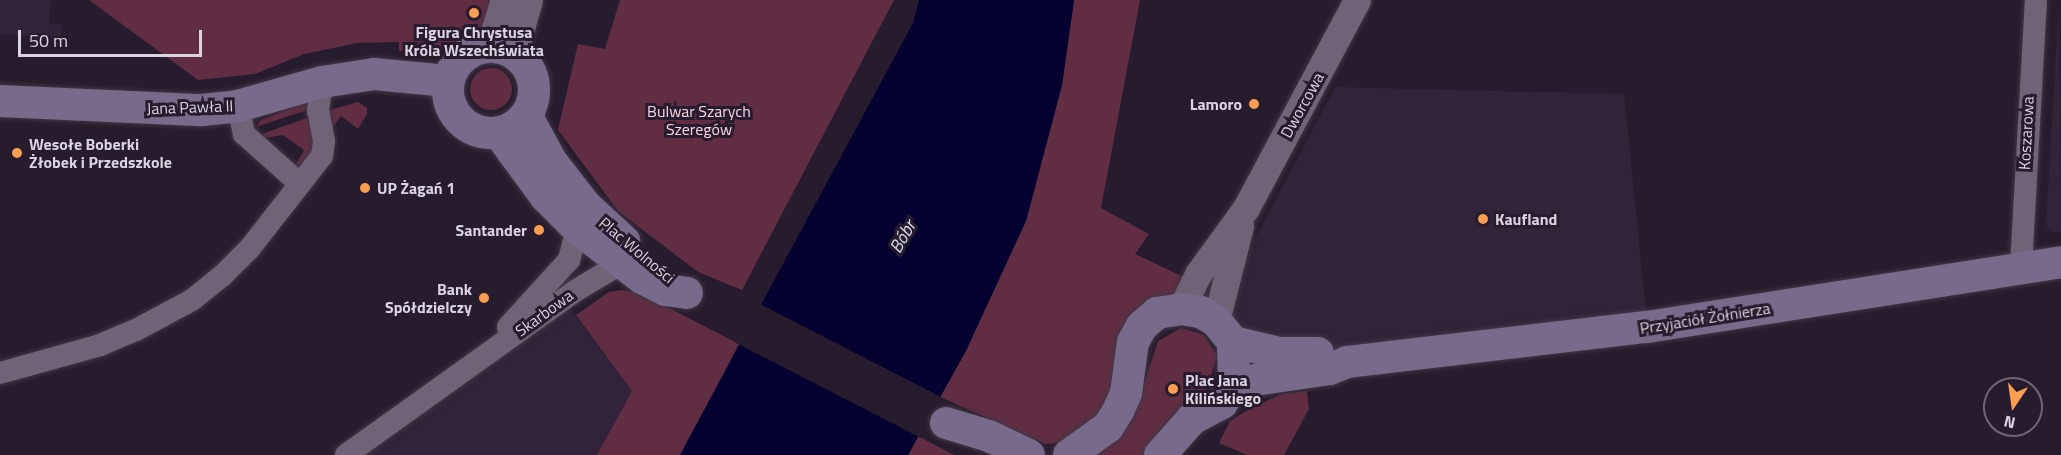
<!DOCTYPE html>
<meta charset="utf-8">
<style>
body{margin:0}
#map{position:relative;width:2061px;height:455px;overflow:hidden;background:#271c2d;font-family:"Titillium Web",sans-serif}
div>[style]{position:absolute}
.built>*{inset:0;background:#312339}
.green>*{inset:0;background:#612d43}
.round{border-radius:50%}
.water>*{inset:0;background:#04002f}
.pier>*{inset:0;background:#271c2d}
.roads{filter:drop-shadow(0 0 2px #413745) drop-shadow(0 0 2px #413745)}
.minor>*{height:22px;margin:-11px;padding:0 11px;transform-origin:11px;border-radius:11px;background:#706277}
.tertiary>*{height:27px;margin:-13.5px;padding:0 13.5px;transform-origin:13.5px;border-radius:13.5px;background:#706277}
.secondary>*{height:32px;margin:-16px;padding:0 16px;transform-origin:16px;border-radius:16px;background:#776a8b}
.secondary>.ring{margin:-16px;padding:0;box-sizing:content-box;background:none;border:32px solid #776a8b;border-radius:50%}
.dots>*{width:16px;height:16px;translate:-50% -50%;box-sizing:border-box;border:3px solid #271c2d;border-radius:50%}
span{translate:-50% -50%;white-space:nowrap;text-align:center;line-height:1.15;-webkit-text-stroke:6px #271c2d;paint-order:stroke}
.poi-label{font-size:16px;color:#dbd3df;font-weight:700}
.right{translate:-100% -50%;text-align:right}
.left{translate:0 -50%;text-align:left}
.street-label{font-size:16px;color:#dbd3df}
.park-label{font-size:16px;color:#fbd3e1}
.water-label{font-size:18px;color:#d9dff0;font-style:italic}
.north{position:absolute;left:1983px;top:377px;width:60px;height:60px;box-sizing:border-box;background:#271c2d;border:2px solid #6f6574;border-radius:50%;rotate:193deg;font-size:16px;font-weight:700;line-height:24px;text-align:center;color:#dbd3df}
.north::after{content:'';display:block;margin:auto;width:21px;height:27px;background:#fb9e51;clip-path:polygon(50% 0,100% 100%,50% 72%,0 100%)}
.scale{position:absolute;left:18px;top:30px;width:184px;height:27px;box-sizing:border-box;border:3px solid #dbd3df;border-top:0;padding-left:8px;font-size:18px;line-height:21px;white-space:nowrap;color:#dbd3df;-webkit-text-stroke:4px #271c2d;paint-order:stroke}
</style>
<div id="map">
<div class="built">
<i style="clip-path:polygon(0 0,51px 0,49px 24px,61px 25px,61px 36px,0 35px)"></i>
<i style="clip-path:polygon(2059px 0,2061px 232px,2054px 233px,2046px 225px)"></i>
<i style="clip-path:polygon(1335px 87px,1624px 94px,1646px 314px,1338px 348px,1255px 343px,1235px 323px,1229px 310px,1236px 275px)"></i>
<i style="clip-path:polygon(564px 300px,632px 391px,597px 455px,344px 455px)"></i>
</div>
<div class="green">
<i style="clip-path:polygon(89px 0,497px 0,478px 33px,443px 52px,399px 51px,399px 42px,357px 43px,304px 54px,255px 74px,198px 80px)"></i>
<i style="clip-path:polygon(620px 0,894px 0,742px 290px,698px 272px,618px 211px,558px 130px,578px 44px,605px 49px)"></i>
<i style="clip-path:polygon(1074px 0,1140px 0,1101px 208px,1149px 234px,1135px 254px,1188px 279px,1106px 416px,1066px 442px,1046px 444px,940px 397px,1026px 221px,1062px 85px)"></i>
<i class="round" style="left:470px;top:68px;width:42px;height:42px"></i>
<i style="clip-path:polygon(310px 101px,307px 110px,256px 127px,261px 120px)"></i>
<i style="clip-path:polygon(358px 102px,367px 108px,367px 114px,358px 129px,341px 116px,330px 131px,327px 111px)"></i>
<i style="clip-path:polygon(307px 118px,315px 147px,303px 169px,296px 164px,304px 150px,283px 135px,265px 138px,259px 135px)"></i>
<i style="clip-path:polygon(622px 290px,638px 292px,739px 344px,680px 455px,597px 455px,632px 391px,576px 315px,609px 292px)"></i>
<i style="clip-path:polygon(1181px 328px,1204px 335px,1217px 356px,1208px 385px,1149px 455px,1095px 455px,1140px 396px,1158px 341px)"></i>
<i style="clip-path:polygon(1307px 391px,1309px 409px,1284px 455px,1247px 455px,1219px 443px,1230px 421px,1248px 410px,1281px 394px)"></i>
<i style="clip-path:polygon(918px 436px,954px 455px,908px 455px)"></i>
</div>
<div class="water">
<i style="clip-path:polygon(919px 0,1074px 0,1062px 85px,1026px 221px,966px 351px,908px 455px,680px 455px,913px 23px)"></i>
</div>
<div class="pier">
<i style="clip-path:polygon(758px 303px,943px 398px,921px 438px,736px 343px)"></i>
</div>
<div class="roads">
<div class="minor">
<i style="left:238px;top:106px;width:29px;rotate:78deg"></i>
<i style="left:244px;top:134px;width:74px;rotate:41.7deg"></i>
<i style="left:2021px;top:267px;width:267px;rotate:-86.8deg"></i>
<i style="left:508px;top:327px;width:91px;rotate:-47.7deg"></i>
<i style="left:569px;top:260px;width:33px;rotate:-76deg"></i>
<i style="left:0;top:373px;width:104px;rotate:-15.6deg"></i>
<i style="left:100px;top:345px;width:39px;rotate:-23deg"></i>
<i style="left:136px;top:330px;width:64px;rotate:-28.2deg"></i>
<i style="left:192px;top:300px;width:40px;rotate:-39deg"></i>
<i style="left:223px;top:275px;width:38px;rotate:-45deg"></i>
<i style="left:250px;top:248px;width:117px;rotate:-52deg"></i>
<i style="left:322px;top:156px;width:15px;rotate:-82deg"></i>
<i style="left:324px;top:141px;width:31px;rotate:-101deg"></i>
<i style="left:318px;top:111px;width:29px;rotate:-82deg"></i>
<i style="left:346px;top:455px;width:282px;rotate:-35.6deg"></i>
<i style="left:575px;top:291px;width:52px;rotate:-31deg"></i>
</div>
<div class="tertiary">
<i style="left:474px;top:49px;width:24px;rotate:-36deg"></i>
<i style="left:493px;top:35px;width:37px;rotate:-73deg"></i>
<i style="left:521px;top:59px;width:17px;rotate:-103deg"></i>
<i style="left:517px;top:42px;width:44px;rotate:-74.1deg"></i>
<i style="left:1181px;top:309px;width:39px;rotate:-64deg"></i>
<i style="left:1198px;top:274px;width:82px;rotate:-54deg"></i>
<i style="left:1246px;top:208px;width:236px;rotate:-61.9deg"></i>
<i style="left:1216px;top:321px;width:98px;rotate:-75.8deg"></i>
</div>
<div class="secondary">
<i class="ring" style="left:448px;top:47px;width:54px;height:54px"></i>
<i style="left:0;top:101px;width:202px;rotate:2.6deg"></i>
<i style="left:202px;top:110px;width:36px;rotate:-6deg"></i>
<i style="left:238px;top:106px;width:87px;rotate:-15.9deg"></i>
<i style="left:322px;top:82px;width:53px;rotate:-8.7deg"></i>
<i style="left:374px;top:74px;width:74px;rotate:5.4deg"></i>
<i style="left:526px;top:115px;width:52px;rotate:61.5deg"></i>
<i style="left:551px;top:161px;width:57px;rotate:52.1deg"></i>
<i style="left:586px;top:206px;width:52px;rotate:42.6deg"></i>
<i style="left:499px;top:133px;width:79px;rotate:53.7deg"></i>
<i style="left:546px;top:197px;width:44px;rotate:45deg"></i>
<i style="left:577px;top:228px;width:82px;rotate:37.6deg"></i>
<i style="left:642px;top:278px;width:27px;rotate:27deg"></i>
<i style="left:666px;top:290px;width:21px;rotate:8deg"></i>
<i style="left:1233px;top:342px;width:48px;rotate:13.2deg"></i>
<i style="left:1280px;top:353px;width:38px"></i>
<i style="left:1234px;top:383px;width:97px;rotate:-8.3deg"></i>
<i style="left:1330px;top:369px;width:18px;rotate:-22deg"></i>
<i style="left:1347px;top:362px;width:302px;rotate:-6.7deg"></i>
<i style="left:1647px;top:327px;width:419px;rotate:-8.9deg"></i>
<i style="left:946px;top:423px;width:45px;rotate:16.8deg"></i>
<i style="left:989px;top:436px;width:44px;rotate:25.4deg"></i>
<i style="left:1069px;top:455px;width:48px;rotate:-35.7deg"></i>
<i style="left:1108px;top:427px;width:19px;rotate:-58deg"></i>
<i style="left:1118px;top:411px;width:20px;rotate:-66deg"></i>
<i style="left:1126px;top:393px;width:51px;rotate:-82.2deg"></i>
<i style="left:1133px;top:342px;width:18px;rotate:-61deg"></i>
<i style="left:1142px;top:326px;width:20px;rotate:-41deg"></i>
<i style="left:1157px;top:313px;width:24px;rotate:-9deg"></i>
<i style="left:1181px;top:309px;width:20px;rotate:9deg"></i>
<i style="left:1201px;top:312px;width:17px;rotate:31deg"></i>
<i style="left:1216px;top:321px;width:27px;rotate:51deg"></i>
<i style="left:1233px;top:342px;width:41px;rotate:88.6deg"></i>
<i style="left:1234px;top:383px;width:23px;rotate:121deg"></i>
<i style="left:1222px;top:403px;width:34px;rotate:152deg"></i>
<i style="left:1192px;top:419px;width:48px;rotate:131.6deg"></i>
</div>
</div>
<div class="dots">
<i style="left:474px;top:13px;background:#fb9e51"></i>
<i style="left:1254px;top:104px;background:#fb9e51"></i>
<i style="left:17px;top:153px;background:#fb9e51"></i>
<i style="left:365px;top:188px;background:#fb9e51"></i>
<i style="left:1483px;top:219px;background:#fb9e51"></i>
<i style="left:539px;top:230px;background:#fb9e51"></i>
<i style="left:484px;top:298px;background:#fb9e51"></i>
<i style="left:1173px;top:389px;background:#fb9e51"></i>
</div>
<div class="poi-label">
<span style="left:474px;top:41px">Figura Chrystusa<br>Króla Wszechświata</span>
<span class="right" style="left:1242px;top:104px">Lamoro</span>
<span class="left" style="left:29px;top:153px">Wesołe Boberki<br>Żłobek i Przedszkole</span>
<span class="left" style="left:377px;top:188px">UP Żagań 1</span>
<span class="left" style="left:1495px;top:219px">Kaufland</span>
<span class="right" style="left:527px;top:230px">Santander</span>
<span class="right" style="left:472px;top:298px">Bank<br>Spółdzielczy</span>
<span class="left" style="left:1185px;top:389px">Plac Jana<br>Kilińskiego</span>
</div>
<div class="street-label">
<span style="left:1302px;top:105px;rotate:-61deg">Dworcowa</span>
<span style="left:190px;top:107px;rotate:-2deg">Jana Pawła II</span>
<span style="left:2026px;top:133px;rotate:-87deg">Koszarowa</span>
<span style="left:637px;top:250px;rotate:40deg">Plac Wolności</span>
<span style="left:544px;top:313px;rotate:-36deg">Skarbowa</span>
<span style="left:1705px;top:318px;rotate:-9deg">Przyjaciół Żołnierza</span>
</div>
<div class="park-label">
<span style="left:699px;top:120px">Bulwar Szarych<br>Szeregów</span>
</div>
<div class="water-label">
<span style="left:903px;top:237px;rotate:-60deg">Bóbr</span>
</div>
<div class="north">N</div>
<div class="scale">50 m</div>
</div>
